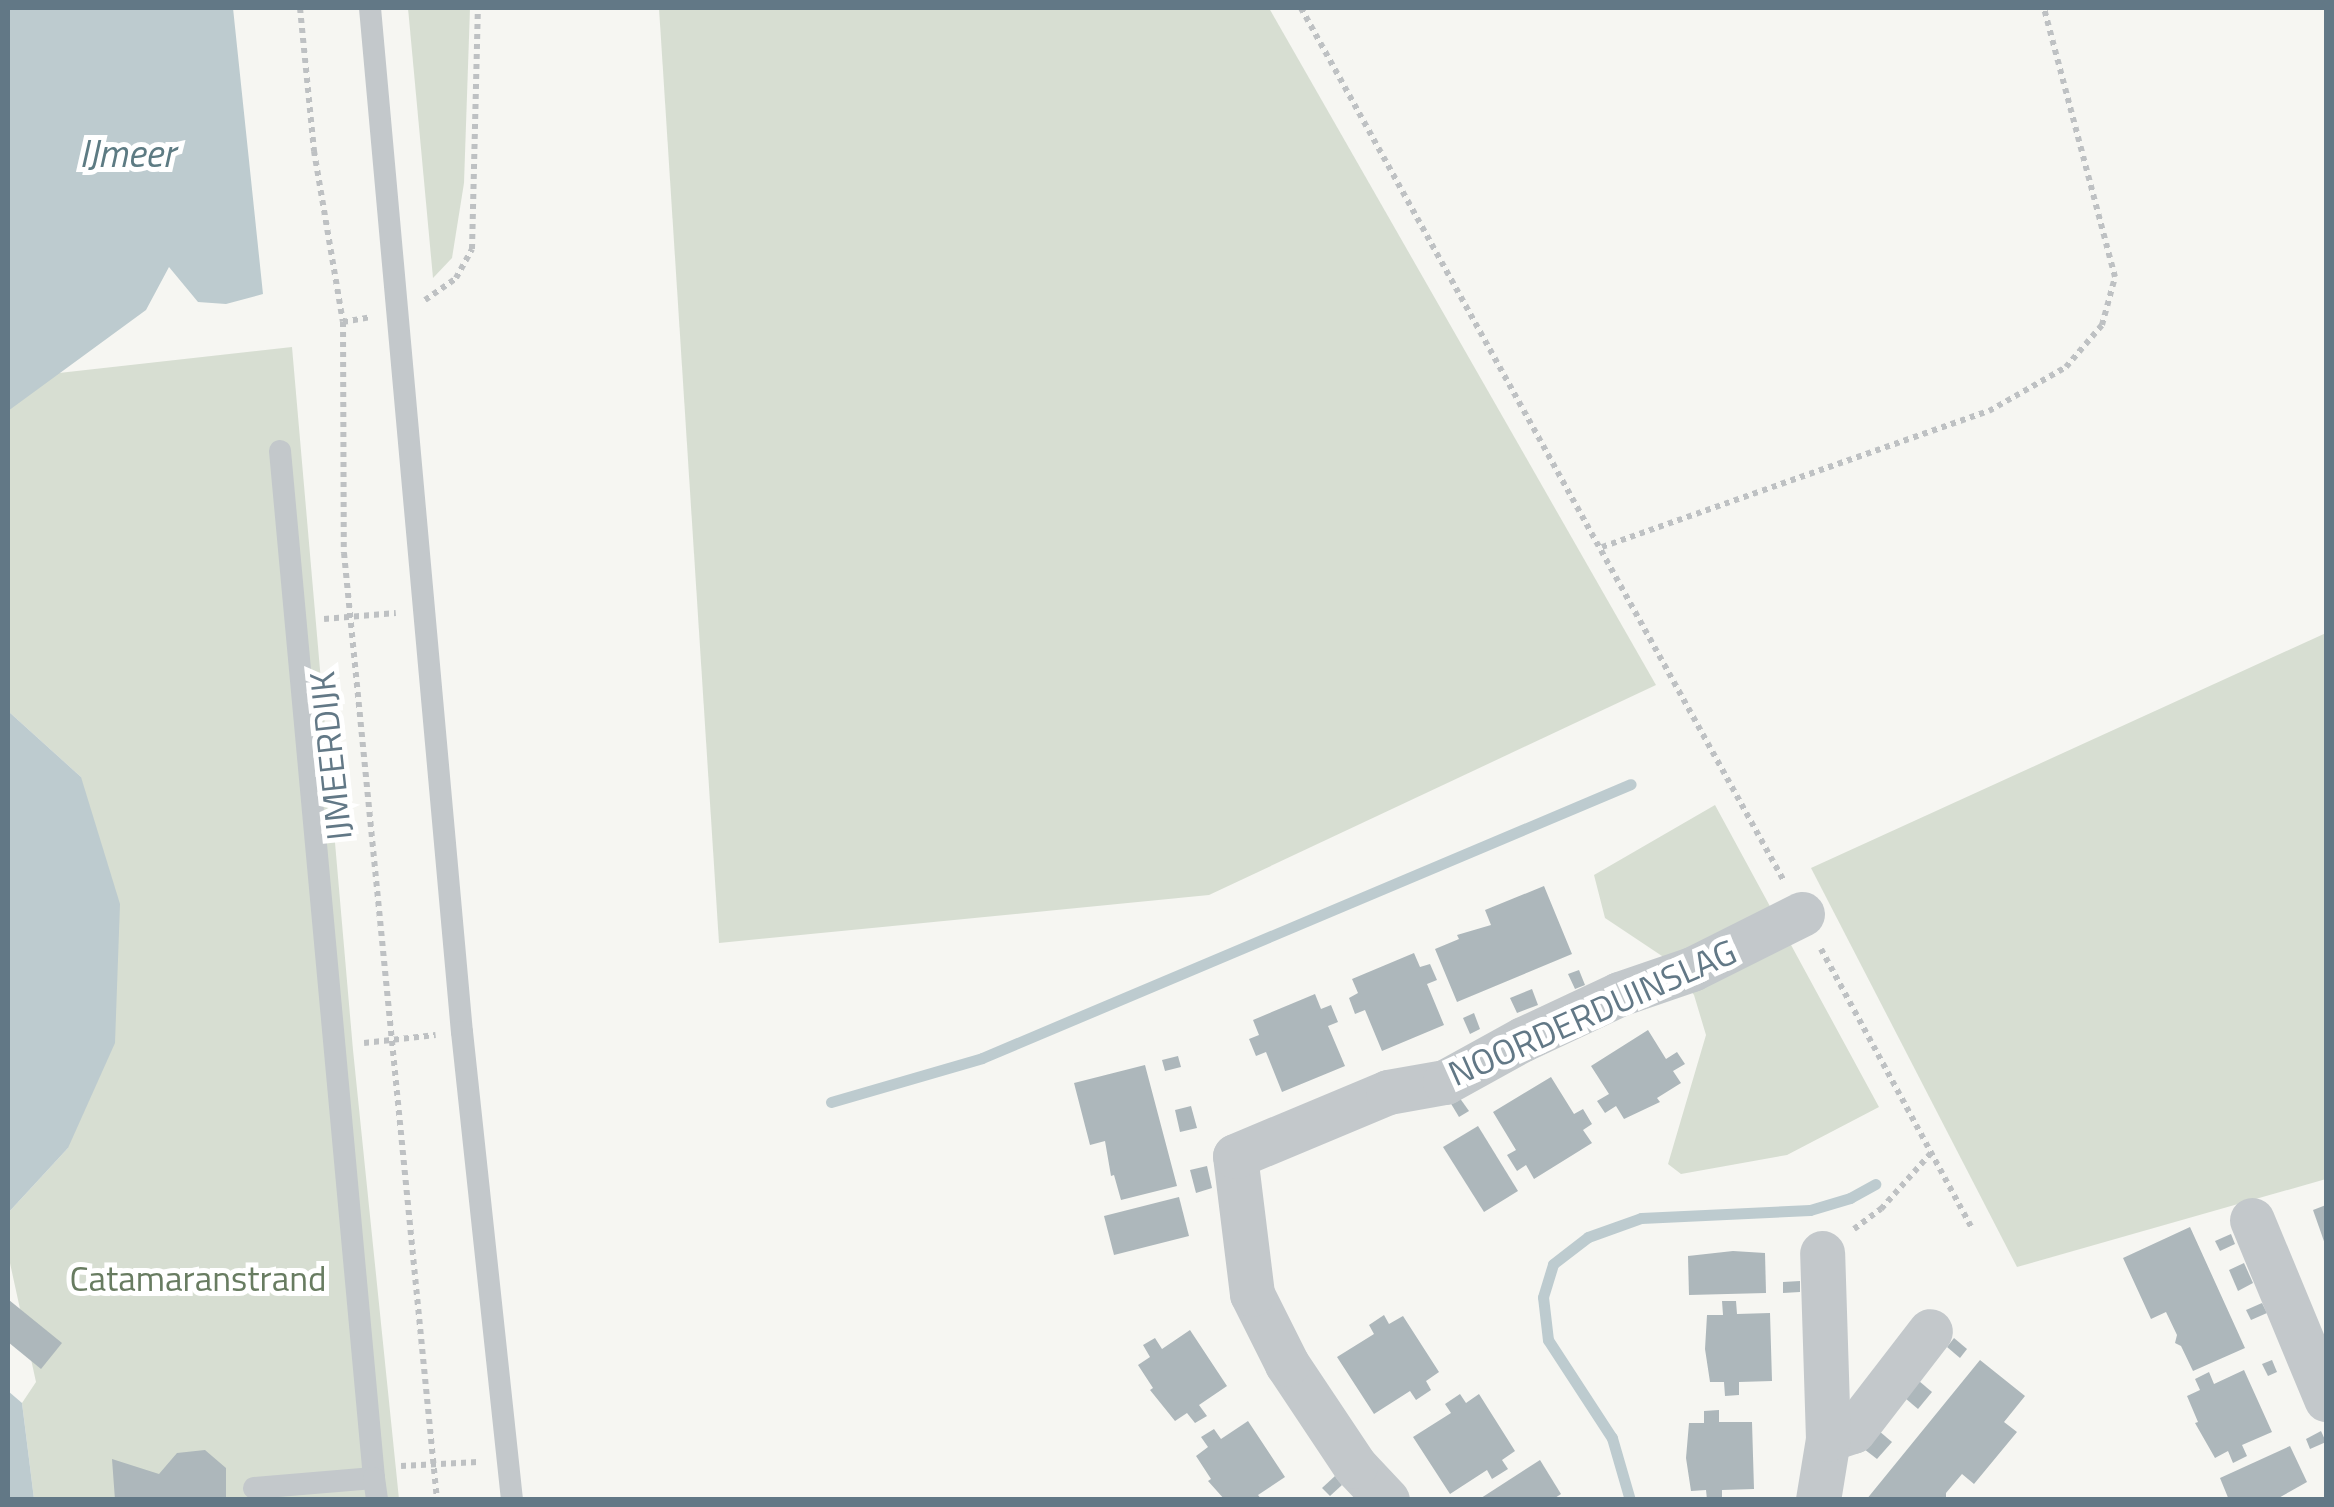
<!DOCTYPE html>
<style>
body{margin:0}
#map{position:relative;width:2334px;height:1507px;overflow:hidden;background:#f6f6f2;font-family:"Titillium Web",sans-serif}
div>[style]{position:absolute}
.green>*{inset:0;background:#d7ded2}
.water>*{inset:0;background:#bdcbcf}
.stream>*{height:11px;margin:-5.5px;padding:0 5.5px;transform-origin:5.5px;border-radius:5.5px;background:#bdcbcf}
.building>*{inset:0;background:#adb7bb}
.path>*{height:6px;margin-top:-3px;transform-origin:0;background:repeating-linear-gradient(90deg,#bec1c3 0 5px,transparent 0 10px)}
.lane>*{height:22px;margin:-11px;padding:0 11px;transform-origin:11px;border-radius:11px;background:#c3c8cb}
.street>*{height:45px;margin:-22.5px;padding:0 22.5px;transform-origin:22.5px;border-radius:22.5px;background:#c3c8cb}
span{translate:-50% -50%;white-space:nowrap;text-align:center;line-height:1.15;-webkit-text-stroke:10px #fff;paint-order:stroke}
.street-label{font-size:35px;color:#627886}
.park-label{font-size:35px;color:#687c61}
.water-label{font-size:38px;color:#5d7b83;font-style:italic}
.frame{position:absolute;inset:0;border:10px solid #627886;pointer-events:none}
</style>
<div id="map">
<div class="green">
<i style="clip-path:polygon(408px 8px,470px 8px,464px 183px,452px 258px,433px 278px)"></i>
<i style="clip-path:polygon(659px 8px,1269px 8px,1656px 685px,1209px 895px,719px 943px)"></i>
<i style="clip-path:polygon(292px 347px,353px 1050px,399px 1499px,34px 1499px,22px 1403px,36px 1382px,8px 1254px,8px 1213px,68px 1148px,81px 777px,8px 711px,8px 388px,32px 376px)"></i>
<i style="clip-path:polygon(2326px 633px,2326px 1179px,2017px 1267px,1811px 868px)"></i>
<i style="clip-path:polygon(1715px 805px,1879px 1107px,1787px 1155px,1681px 1174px,1668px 1164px,1706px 1035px,1694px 995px,1662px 956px,1605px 918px,1594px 875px)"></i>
</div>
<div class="water">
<i style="clip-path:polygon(8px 8px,233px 8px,263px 294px,226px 304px,198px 302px,169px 267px,146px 310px,8px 411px)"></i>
<i style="clip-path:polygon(8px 711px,81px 777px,120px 904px,115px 1043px,68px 1148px,8px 1213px)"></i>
<i style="clip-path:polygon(8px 1391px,22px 1403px,34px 1499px,8px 1499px)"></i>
</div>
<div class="stream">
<i style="left:831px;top:1102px;width:157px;rotate:-16.2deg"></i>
<i style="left:982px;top:1058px;width:704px;rotate:-22.89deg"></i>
<i style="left:1630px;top:1500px;width:65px;rotate:-106.2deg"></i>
<i style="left:1612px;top:1438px;width:117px;rotate:-123.1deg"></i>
<i style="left:1548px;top:1340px;width:43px;rotate:-96.6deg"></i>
<i style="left:1543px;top:1297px;width:34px;rotate:-73deg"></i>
<i style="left:1553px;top:1264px;width:44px;rotate:-37.6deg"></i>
<i style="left:1588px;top:1237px;width:56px;rotate:-19.7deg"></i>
<i style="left:1641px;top:1218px;width:169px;rotate:-2.7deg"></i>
<i style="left:1810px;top:1210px;width:42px;rotate:-16.7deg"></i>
<i style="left:1850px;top:1198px;width:29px;rotate:-29deg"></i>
</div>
<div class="building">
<i style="clip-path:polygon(1544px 886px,1572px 954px,1457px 1002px,1435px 949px,1459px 939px,1457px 935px,1491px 925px,1485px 910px)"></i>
<i style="clip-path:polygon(1414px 953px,1420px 967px,1430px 964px,1437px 980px,1427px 984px,1444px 1025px,1382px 1051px,1365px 1010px,1355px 1014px,1349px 998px,1358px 993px,1352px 979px)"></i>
<i style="clip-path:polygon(1579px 970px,1585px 985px,1575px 989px,1568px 974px)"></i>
<i style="clip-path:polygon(1532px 989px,1538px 1005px,1517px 1013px,1510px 998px)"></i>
<i style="clip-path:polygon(1315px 994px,1321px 1009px,1331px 1005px,1338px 1022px,1328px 1026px,1345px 1066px,1282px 1092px,1266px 1052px,1256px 1056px,1249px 1039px,1259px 1035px,1253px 1020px)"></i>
<i style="clip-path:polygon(1474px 1013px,1480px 1029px,1470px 1034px,1463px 1018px)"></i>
<i style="clip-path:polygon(1648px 1030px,1666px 1059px,1677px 1052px,1685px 1064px,1673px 1071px,1681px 1083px,1657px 1098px,1660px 1102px,1624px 1119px,1616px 1106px,1605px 1113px,1597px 1101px,1609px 1094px,1591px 1066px)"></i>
<i style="clip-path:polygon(1178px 1056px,1181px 1067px,1165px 1071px,1162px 1060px)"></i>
<i style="clip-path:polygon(1145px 1065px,1177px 1186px,1121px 1200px,1114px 1175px,1111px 1176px,1105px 1141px,1090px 1145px,1074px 1083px)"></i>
<i style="clip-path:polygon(1551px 1077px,1574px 1114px,1583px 1109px,1592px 1124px,1583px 1130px,1592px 1143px,1534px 1179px,1526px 1165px,1517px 1171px,1507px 1155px,1516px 1150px,1493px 1112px)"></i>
<i style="clip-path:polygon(1459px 1097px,1469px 1111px,1459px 1117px,1450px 1102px)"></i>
<i style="clip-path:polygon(1191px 1106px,1197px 1128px,1180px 1132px,1175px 1110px)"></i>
<i style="clip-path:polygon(1478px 1126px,1518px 1191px,1484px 1212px,1443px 1147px)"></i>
<i style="clip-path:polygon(1207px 1166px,1212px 1188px,1196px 1193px,1190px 1170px)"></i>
<i style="clip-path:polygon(1179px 1197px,1189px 1236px,1114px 1255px,1104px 1216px)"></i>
<i style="clip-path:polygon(2326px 1205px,2326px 1247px,2313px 1210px)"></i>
<i style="clip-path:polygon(2190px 1227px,2245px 1348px,2193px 1371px,2181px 1346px,2175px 1343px,2177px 1335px,2166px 1312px,2151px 1319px,2123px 1258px)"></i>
<i style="clip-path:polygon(2231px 1234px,2235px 1244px,2220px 1251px,2215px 1241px)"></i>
<i style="clip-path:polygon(1733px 1251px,1765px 1253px,1766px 1293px,1689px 1295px,1688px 1256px)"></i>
<i style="clip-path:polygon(2244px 1263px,2253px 1283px,2238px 1291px,2229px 1270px)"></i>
<i style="clip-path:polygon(1800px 1281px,1800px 1292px,1783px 1293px,1783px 1282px)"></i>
<i style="clip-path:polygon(9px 1300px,62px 1343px,41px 1369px,8px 1342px)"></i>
<i style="clip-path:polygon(1722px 1301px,1736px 1301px,1737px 1314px,1770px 1313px,1772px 1381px,1739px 1382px,1739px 1395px,1725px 1396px,1724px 1382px,1710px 1382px,1705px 1349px,1707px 1315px,1723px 1315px)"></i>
<i style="clip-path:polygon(2262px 1303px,2267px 1313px,2251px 1320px,2246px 1310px)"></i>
<i style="clip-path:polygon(1384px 1315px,1389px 1324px,1403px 1316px,1439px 1372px,1426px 1381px,1431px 1390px,1416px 1400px,1410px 1391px,1374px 1414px,1337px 1357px,1374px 1334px,1369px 1325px)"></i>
<i style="clip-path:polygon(1190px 1330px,1227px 1386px,1199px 1405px,1207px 1416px,1195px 1423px,1187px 1413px,1175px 1421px,1150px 1390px,1153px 1388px,1138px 1365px,1150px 1357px,1143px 1345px,1155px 1338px,1162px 1349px)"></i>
<i style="clip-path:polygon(1954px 1338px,1967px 1349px,1960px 1358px,1947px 1347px)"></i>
<i style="clip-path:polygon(1980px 1360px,2025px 1396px,2004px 1422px,2017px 1432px,1974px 1484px,1962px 1474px,1946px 1493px,1946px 1500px,1866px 1500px)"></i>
<i style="clip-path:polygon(2272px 1360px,2277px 1372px,2268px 1376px,2262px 1364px)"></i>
<i style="clip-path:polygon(2244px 1370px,2272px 1432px,2242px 1445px,2247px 1456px,2233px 1463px,2228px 1451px,2215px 1458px,2195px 1423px,2198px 1422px,2187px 1396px,2200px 1390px,2195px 1379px,2209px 1372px,2214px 1384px)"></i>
<i style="clip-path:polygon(1919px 1381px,1932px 1392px,1918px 1409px,1905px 1398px)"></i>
<i style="clip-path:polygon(1460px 1394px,1466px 1403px,1479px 1394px,1515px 1451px,1502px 1460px,1508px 1469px,1492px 1479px,1487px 1470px,1450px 1494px,1413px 1437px,1451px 1413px,1445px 1404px)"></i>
<i style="clip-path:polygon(1719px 1410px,1719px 1422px,1752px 1422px,1754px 1489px,1722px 1490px,1722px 1500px,1707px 1500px,1706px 1490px,1691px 1491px,1686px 1458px,1689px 1423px,1704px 1423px,1704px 1411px)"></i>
<i style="clip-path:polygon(1248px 1421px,1285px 1477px,1258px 1495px,1262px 1500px,1225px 1500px,1208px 1481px,1211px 1479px,1196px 1456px,1208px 1447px,1201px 1437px,1214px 1429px,1221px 1439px)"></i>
<i style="clip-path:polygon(1879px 1431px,1892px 1442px,1877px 1459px,1864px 1449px)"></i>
<i style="clip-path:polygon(2321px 1431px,2326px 1442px,2310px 1449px,2306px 1439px)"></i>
<i style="clip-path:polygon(2290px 1446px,2307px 1482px,2275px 1500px,2229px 1500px,2220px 1478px)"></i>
<i style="clip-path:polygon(205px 1450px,226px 1468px,226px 1500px,115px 1500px,112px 1459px,159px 1474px,177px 1453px)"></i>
<i style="clip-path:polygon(1540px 1460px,1561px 1494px,1552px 1500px,1478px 1500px)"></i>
<i style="clip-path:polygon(1335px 1476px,1342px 1485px,1330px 1496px,1322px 1488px)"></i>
</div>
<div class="path">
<i style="left:300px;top:8px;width:144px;rotate:84.4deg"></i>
<i style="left:314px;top:151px;width:173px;rotate:80.4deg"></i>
<i style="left:343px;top:322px;width:231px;rotate:89.8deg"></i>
<i style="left:344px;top:553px;width:952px;rotate:84.39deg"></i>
<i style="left:1301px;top:8px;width:998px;rotate:61.05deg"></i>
<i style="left:425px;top:300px;width:38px;rotate:-35deg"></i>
<i style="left:456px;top:278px;width:33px;rotate:-61deg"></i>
<i style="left:472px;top:249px;width:241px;rotate:-88.6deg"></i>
<i style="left:343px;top:322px;width:28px;rotate:-10deg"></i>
<i style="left:1602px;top:547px;width:410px;rotate:-19.4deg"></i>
<i style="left:1989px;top:411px;width:89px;rotate:-29.7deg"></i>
<i style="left:2066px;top:367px;width:55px;rotate:-49.4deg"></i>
<i style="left:2102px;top:325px;width:50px;rotate:-74.8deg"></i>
<i style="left:2115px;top:277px;width:278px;rotate:-104.8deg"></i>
<i style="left:324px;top:619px;width:72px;rotate:-4.8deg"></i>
<i style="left:1821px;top:949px;width:319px;rotate:61.6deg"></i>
<i style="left:364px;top:1043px;width:72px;rotate:-6.3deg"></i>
<i style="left:1854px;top:1229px;width:34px;rotate:-37deg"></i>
<i style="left:1881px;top:1209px;width:75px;rotate:-48.2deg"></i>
<i style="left:401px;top:1466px;width:77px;rotate:-3deg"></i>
</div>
<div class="lane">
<i style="left:370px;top:8px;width:1028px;rotate:84.87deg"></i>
<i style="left:462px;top:1032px;width:471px;rotate:83.9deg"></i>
<i style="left:280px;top:451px;width:1031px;rotate:84.77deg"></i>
<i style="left:254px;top:1488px;width:120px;rotate:-4.8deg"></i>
<i style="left:374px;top:1478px;width:22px;rotate:82deg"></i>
</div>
<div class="street">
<i style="left:2252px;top:1220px;width:194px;rotate:67.5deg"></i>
<i style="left:1828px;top:1439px;width:26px;rotate:-18deg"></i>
<i style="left:1853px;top:1431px;width:126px;rotate:-52.4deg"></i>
<i style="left:1387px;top:1500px;width:47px;rotate:-133.3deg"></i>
<i style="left:1355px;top:1466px;width:123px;rotate:-123.7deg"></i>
<i style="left:1287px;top:1364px;width:78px;rotate:-116.6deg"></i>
<i style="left:1252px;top:1294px;width:139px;rotate:-97deg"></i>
<i style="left:1235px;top:1156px;width:166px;rotate:-22.7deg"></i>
<i style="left:1388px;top:1092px;width:58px;rotate:-10deg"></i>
<i style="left:1445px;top:1082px;width:89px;rotate:-28.9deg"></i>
<i style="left:1523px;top:1039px;width:106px;rotate:-25.1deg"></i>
<i style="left:1619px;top:994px;width:77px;rotate:-18.9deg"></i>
<i style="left:1692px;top:969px;width:123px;rotate:-26.6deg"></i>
<i style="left:1818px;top:1500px;width:62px;rotate:-80.7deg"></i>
<i style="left:1828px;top:1439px;width:186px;rotate:-91.8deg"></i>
</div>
<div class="street-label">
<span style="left:330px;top:756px;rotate:-96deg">IJMEERDIJK</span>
<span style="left:1592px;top:1012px;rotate:-24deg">NOORDERDUINSLAG</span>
</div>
<div class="park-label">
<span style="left:198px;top:1278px">Catamaranstrand</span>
</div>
<div class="water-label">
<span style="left:127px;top:154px">IJmeer</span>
</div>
<div class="frame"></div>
</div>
